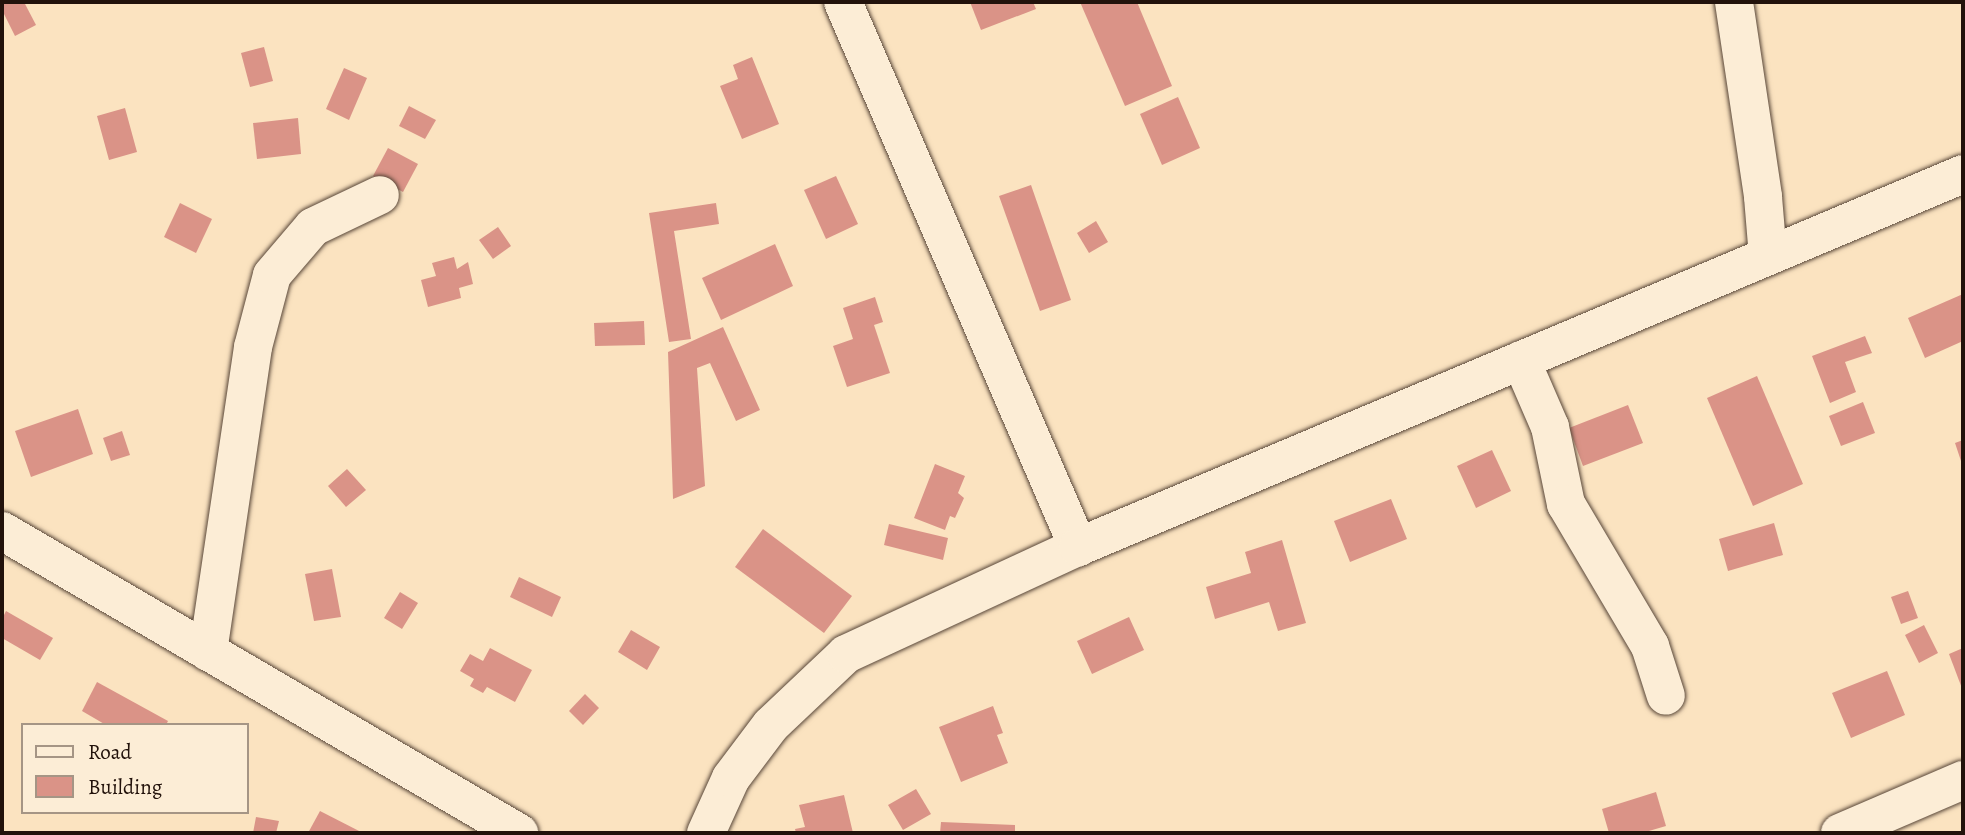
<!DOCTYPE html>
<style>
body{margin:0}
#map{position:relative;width:1965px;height:835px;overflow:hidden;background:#fbe3c0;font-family:Alegreya,serif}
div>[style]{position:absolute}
.building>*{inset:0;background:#da9387}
.roads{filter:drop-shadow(0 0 2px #584638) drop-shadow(0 0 2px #584638)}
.minor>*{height:38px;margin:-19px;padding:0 19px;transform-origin:19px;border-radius:19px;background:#fcedd6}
span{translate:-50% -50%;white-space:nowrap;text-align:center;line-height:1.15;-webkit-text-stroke:5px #fcedd6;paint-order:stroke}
.frame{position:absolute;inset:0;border:4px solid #22120b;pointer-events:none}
.legend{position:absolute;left:21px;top:723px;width:228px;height:91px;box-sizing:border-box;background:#fcedd6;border:2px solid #a59585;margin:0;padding:9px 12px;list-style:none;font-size:21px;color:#22120b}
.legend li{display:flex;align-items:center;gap:14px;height:35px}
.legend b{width:35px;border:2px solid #a59585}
</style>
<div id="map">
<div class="building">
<i style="clip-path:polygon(2px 2px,24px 2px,36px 25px,15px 36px,2px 10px)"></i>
<i style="clip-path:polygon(970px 2px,1033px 2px,1036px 9px,981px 30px)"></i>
<i style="clip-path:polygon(1080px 2px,1137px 2px,1172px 86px,1125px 106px)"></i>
<i style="clip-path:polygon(264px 47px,273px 81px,250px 87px,241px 53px)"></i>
<i style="clip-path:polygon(752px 57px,779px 124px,742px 139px,720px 86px,738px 79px,733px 65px)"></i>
<i style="clip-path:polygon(344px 68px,367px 78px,349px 120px,326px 109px)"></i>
<i style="clip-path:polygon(1178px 97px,1200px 148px,1162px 165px,1140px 114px)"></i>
<i style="clip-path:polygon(409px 106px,436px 120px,425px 139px,399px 126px)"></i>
<i style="clip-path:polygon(125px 108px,137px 152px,109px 160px,97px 116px)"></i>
<i style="clip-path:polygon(298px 118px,301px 154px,257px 159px,253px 123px)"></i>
<i style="clip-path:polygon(388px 148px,418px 164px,403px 192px,373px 176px)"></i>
<i style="clip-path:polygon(836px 176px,858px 224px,826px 239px,804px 190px)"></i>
<i style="clip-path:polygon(1031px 185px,1071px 300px,1040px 311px,999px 196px)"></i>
<i style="clip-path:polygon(180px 203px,212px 219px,196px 253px,164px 237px)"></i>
<i style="clip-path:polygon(716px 203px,719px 224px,674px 231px,691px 339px,669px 342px,649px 213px)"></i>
<i style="clip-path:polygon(1096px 221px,1108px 242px,1089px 253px,1077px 233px)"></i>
<i style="clip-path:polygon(498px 227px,511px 246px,493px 259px,479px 240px)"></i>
<i style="clip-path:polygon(775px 244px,793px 286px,721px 320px,702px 278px)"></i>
<i style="clip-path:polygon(454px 257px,457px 269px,468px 262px,473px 284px,459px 288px,461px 298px,428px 307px,421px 280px,436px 276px,432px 263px)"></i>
<i style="clip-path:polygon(1963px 294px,1963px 341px,1925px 358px,1908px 318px)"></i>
<i style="clip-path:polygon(875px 297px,883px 322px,874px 325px,890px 373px,847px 387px,833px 346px,853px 339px,843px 308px)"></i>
<i style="clip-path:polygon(644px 321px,645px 345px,595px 346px,594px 323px)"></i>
<i style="clip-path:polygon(723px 327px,760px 410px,736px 421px,710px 363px,697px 368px,705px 486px,673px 499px,668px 352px)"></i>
<i style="clip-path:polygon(1865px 336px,1872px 353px,1845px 362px,1856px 392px,1830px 403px,1812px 356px)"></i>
<i style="clip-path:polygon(1757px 376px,1803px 484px,1753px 506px,1707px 398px)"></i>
<i style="clip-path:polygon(1863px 402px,1875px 433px,1841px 446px,1829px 416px)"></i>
<i style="clip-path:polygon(1628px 405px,1643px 443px,1583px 466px,1569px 428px)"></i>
<i style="clip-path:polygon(78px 409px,93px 454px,31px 477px,15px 431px)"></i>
<i style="clip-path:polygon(122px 431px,130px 455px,111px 461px,103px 438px)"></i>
<i style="clip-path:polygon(1963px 440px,1963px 467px,1955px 443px)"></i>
<i style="clip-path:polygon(1492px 450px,1511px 491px,1476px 508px,1457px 466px)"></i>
<i style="clip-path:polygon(935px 464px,965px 476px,958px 493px,964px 498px,955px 518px,950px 516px,945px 530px,914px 518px)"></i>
<i style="clip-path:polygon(347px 469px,366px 490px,346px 507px,328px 486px)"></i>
<i style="clip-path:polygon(1391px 499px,1407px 539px,1350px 562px,1334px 521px)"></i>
<i style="clip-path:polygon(1774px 523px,1783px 555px,1728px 571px,1719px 539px)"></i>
<i style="clip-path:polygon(889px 524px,948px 538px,943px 560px,884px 545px)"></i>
<i style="clip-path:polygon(763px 529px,852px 596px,824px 633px,735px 567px)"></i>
<i style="clip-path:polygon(1282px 540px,1306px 623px,1278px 631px,1269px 602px,1215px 619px,1206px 587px,1251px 573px,1245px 552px)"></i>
<i style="clip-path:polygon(332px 569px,341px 617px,314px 621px,305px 574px)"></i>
<i style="clip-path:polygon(519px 577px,561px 597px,552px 617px,510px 597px)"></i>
<i style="clip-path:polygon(1908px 591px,1918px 618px,1901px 624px,1891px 597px)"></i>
<i style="clip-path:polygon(400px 592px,418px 603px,402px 629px,384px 618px)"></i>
<i style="clip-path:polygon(6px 611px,53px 638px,40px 660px,2px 638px,2px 619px)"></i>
<i style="clip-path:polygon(1129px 617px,1144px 650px,1092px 674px,1077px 641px)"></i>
<i style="clip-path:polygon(1924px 625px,1938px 653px,1919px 663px,1905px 635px)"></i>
<i style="clip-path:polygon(631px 630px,660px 647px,647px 670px,618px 652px)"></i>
<i style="clip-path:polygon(490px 648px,532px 670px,515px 702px,487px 687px,483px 693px,470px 686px,474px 679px,460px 671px,470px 654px,483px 661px)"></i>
<i style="clip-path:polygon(1963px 648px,1963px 691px,1949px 654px)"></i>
<i style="clip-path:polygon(1887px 671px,1905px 715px,1851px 738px,1832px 693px)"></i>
<i style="clip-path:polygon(97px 682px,168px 721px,166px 725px,106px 725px,82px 711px)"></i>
<i style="clip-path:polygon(585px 694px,599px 708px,583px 725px,569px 711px)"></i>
<i style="clip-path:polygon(993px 706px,1003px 733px,997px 735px,1008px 763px,961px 782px,939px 727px)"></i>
<i style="clip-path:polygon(916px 789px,931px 814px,903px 830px,888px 805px)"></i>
<i style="clip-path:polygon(1656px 792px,1666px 826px,1642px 833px,1609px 833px,1602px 809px)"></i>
<i style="clip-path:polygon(844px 795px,853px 833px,796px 833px,795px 829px,805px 827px,799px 805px)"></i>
<i style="clip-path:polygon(320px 811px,363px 833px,308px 833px)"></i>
<i style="clip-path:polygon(256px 817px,279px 821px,276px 833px,253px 833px)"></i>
<i style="clip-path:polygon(941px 822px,1015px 825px,1015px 833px,940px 833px)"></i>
</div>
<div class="roads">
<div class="minor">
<i style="left:843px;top:2px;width:594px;rotate:66.67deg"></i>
<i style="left:1734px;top:2px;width:197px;rotate:81.5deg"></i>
<i style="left:1763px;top:197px;width:59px;rotate:85.2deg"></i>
<i style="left:1521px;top:360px;width:73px;rotate:66.6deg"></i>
<i style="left:1550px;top:427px;width:79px;rotate:78.3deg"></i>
<i style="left:1566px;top:504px;width:165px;rotate:59.4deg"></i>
<i style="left:1650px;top:646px;width:52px;rotate:72.3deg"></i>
<i style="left:2px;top:531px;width:599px;rotate:30.29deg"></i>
<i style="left:208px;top:652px;width:308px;rotate:-81.6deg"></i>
<i style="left:253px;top:347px;width:74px;rotate:-75.2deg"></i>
<i style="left:272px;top:275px;width:63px;rotate:-49.5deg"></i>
<i style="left:313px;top:227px;width:74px;rotate:-25.5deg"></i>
<i style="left:706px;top:833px;width:60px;rotate:-65.6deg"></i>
<i style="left:731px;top:778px;width:66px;rotate:-53deg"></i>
<i style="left:771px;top:725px;width:103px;rotate:-43.4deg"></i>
<i style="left:846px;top:654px;width:255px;rotate:-24.8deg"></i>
<i style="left:1078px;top:547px;width:960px;rotate:-22.85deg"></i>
<i style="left:1840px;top:833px;width:134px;rotate:-23.3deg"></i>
</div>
</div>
<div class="frame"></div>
<ul class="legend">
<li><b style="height:9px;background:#fcedd6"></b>Road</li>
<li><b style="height:19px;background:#da9387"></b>Building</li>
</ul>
</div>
